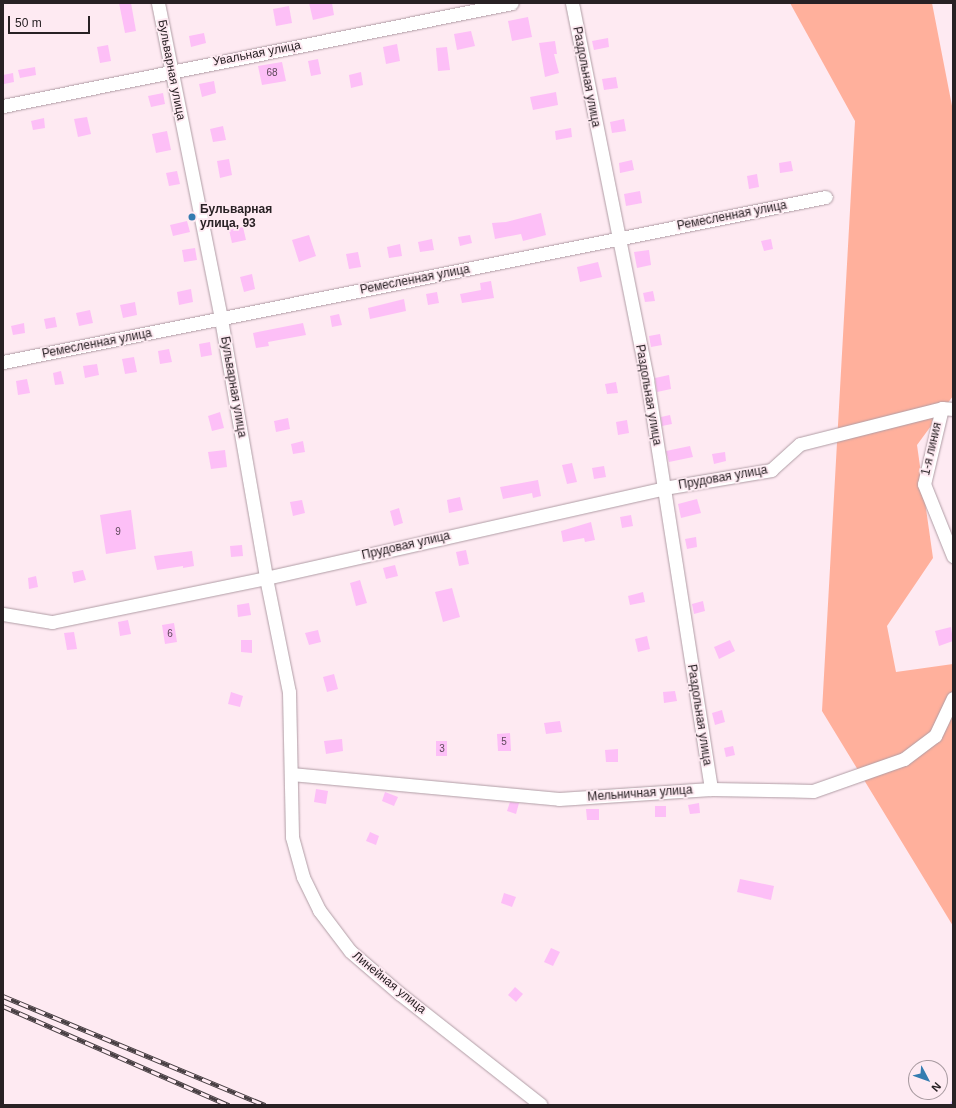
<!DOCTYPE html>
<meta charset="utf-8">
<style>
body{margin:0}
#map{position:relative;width:956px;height:1108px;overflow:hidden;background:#feeaf2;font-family:Helvetica,sans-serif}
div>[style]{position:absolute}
.green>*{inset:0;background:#ffb09c}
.stream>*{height:3.5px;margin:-1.75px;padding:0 1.75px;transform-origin:1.75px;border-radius:1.75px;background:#dfc3fa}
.building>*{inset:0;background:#fdbff7}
.roads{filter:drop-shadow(0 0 1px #b09da5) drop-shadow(0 0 1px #b09da5)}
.street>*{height:13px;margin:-6.5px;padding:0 6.5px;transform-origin:6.5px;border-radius:6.5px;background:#fff}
.rail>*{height:4.5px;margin-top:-2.25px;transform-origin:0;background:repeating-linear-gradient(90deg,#feeaf2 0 9px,#483f43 0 18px);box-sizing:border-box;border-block:1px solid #483f43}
.dots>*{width:11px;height:11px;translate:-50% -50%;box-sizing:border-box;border:2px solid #feeaf2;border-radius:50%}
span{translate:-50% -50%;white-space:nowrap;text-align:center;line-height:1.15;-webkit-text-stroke:3.5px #feeaf2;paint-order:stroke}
.number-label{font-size:10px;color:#5d4859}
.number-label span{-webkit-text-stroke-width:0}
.street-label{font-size:12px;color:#282124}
.poi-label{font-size:12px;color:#282124;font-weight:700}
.left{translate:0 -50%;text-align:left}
.frame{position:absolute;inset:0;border:4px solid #282124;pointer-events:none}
.north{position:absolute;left:908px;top:1060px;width:40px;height:40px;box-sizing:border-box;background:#feeaf2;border:1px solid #a89aa0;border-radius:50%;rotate:131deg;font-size:11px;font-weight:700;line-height:16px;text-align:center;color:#282124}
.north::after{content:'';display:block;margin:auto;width:14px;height:18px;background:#347cb0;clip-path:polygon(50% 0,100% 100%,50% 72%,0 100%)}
.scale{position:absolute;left:8px;top:16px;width:82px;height:18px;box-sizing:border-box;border:2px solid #282124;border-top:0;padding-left:5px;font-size:12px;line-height:14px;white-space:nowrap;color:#282124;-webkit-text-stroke:3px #feeaf2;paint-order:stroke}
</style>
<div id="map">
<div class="green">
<i style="clip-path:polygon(790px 3px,932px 3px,953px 111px,953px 396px,917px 445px,933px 558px,887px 626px,896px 672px,953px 664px,953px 926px,822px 711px,855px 121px)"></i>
</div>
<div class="stream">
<i style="left:952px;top:1105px;width:2px;rotate:-63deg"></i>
</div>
<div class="building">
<i style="clip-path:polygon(119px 3px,131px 3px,136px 31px,125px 33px)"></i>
<i style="clip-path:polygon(309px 3px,332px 3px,334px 15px,313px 20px)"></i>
<i style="clip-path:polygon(289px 6px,292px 23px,276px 26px,273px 9px)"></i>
<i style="clip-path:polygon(528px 17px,532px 37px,512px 41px,508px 21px)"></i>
<i style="clip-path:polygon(471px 31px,475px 46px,457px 50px,454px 34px)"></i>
<i style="clip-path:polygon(204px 33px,206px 43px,191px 47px,189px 36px)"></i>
<i style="clip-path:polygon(608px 38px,609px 47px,594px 50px,592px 41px)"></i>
<i style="clip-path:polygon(555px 41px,557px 54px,554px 54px,559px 73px,545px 77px,539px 43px)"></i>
<i style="clip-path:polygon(397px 44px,400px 61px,386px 64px,383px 47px)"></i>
<i style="clip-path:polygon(108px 45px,111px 61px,100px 63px,97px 47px)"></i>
<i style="clip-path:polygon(447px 47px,450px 70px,438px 71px,436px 48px)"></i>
<i style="clip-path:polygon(318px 59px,321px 74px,311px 76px,308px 61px)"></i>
<i style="clip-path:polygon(282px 62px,286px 81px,262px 85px,258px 66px)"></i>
<i style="clip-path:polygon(35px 67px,36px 75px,20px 78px,18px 70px)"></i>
<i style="clip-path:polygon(361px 72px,363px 85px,351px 88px,349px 75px)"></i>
<i style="clip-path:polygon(13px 73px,14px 82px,4px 84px,3px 75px)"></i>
<i style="clip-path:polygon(616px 77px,618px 88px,604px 90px,602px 79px)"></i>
<i style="clip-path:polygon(214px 81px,216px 93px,202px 97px,199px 84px)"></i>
<i style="clip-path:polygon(556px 92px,558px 105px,533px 110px,530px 97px)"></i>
<i style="clip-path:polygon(163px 93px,165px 104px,151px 107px,148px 96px)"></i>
<i style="clip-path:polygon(87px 117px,91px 134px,78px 137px,74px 119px)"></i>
<i style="clip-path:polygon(44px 118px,45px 128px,33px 130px,31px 121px)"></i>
<i style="clip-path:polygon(624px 119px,626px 131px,612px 133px,610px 122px)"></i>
<i style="clip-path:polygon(223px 126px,226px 140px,213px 142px,210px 129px)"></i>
<i style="clip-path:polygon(571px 128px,572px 137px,556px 140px,555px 131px)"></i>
<i style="clip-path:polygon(167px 131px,171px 150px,156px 153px,152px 134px)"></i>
<i style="clip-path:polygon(229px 159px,232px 175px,220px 178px,217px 161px)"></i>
<i style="clip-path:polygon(632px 160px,634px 170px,620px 173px,619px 163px)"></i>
<i style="clip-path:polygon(791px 161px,793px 171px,780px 173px,779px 163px)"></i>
<i style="clip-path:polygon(177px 171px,180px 184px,169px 186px,166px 173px)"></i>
<i style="clip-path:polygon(757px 174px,759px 187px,749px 189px,747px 176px)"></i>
<i style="clip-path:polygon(640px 191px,642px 203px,626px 206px,624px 194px)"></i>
<i style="clip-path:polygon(541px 213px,546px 235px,523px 241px,521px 234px,495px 239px,492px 223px,506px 222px)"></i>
<i style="clip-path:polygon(187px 221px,190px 232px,173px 236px,170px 225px)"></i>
<i style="clip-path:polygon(243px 227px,246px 240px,232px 243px,229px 230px)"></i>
<i style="clip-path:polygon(309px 235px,316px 256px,299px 262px,292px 240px)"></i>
<i style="clip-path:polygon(470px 235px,472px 243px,460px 246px,458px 237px)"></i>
<i style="clip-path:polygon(432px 239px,434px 250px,420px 252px,418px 242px)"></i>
<i style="clip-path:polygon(771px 239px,773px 249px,764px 251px,761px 241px)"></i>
<i style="clip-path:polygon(400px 244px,402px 256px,389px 258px,387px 247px)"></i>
<i style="clip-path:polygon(195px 248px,197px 260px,184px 262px,182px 250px)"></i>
<i style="clip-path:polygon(649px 250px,651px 265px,637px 268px,634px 252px)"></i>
<i style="clip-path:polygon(358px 252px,361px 267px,349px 269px,346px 254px)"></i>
<i style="clip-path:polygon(598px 262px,602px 277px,580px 282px,577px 267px)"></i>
<i style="clip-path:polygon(252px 274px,255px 289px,244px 292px,240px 277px)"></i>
<i style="clip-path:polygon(491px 281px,494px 298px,462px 303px,460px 294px,481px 290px,480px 283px)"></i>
<i style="clip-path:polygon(191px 289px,193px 302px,179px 305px,177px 292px)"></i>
<i style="clip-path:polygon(653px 291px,655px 301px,645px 302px,643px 293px)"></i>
<i style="clip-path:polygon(437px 292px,439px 303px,428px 305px,426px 294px)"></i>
<i style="clip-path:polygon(404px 299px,406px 311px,370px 319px,368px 308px)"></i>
<i style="clip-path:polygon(135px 302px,137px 315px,123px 318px,120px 305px)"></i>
<i style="clip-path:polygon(90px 310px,93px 323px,79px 326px,76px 313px)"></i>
<i style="clip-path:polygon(339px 314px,342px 325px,332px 327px,330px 316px)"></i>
<i style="clip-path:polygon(55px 317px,57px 327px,46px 329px,44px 319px)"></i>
<i style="clip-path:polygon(24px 323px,25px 333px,13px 335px,11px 326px)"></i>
<i style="clip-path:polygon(303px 323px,306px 335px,268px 342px,269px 346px,256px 348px,253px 333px)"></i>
<i style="clip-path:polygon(660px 334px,662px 345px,651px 347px,649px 336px)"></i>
<i style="clip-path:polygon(210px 342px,212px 355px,201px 357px,199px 344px)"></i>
<i style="clip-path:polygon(169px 349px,172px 362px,160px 364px,158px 351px)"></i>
<i style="clip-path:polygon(134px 357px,137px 372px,125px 374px,122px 359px)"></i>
<i style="clip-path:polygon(97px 364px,99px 375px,85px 378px,83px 366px)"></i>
<i style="clip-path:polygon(61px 371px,64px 384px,55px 385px,53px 373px)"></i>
<i style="clip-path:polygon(669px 375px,671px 389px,657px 392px,655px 378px)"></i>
<i style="clip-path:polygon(27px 379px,30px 393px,18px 395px,16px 381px)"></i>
<i style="clip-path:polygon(616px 382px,618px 393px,607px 394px,605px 384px)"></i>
<i style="clip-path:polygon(220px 412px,224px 428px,212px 431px,208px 416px)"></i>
<i style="clip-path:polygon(670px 415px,672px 424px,662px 426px,661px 417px)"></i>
<i style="clip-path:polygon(288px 418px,290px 429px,276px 432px,274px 421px)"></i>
<i style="clip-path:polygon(627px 420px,629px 433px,618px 435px,616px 422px)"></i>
<i style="clip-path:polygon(303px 441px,305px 452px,293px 454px,291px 444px)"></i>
<i style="clip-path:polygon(690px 446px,693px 457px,669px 462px,666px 451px)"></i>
<i style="clip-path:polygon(225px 450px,227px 467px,211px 469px,208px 452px)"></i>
<i style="clip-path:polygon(725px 452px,726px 461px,714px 464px,712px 454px)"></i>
<i style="clip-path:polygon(572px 463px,577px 482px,567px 484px,562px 465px)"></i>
<i style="clip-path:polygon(604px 466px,606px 477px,594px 479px,592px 468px)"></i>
<i style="clip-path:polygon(538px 480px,541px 496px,533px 498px,532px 493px,503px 499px,500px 487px)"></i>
<i style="clip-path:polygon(460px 497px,463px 510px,449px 513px,447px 500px)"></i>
<i style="clip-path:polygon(697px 499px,701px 513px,681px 518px,678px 504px)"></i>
<i style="clip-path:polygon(302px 500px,305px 513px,293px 516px,290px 502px)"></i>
<i style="clip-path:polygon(399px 508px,403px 523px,394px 526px,390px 511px)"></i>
<i style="clip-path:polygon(131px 510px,136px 549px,106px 554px,100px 515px)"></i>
<i style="clip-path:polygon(631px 515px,633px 526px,622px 528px,620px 517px)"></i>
<i style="clip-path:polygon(591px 522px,595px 540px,585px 542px,584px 538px,563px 542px,561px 531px)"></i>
<i style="clip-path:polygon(696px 537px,697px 547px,687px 549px,685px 539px)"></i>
<i style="clip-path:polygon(242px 545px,243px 556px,231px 557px,230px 546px)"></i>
<i style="clip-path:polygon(466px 550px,469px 564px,459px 566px,456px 552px)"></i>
<i style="clip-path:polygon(192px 551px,194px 566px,183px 568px,183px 566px,157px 570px,154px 556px)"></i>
<i style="clip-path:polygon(395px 565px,398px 576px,386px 579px,383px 568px)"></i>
<i style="clip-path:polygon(83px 570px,86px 580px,74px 583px,72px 572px)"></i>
<i style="clip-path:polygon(36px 576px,38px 587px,29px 589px,28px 578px)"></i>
<i style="clip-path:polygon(360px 580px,367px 603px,356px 606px,350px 583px)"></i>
<i style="clip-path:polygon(452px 588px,460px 617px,443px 622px,435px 592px)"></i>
<i style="clip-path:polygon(643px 592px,645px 602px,630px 605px,628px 596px)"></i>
<i style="clip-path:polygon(703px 601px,705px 611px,694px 614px,692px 604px)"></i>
<i style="clip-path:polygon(249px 603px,251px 615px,238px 617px,237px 605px)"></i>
<i style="clip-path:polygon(128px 620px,131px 634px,120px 636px,118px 622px)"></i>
<i style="clip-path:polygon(174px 623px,177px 642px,165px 644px,162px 625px)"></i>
<i style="clip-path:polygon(951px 627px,953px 641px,939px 646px,935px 631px)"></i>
<i style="clip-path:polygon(318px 630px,321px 642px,309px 645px,305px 633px)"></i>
<i style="clip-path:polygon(74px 632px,77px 649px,67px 650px,64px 633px)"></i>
<i style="clip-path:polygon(647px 636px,650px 649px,638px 652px,635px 639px)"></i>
<i style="clip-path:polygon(241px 640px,252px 640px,252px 653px,241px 652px)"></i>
<i style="clip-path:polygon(730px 640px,735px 651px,719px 659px,714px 647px)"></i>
<i style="clip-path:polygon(334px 674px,338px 689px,327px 692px,323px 677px)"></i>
<i style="clip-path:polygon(675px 691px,677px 701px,664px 703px,663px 692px)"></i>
<i style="clip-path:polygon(231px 692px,243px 696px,240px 707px,228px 704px)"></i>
<i style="clip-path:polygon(722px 710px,725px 722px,715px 725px,712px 713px)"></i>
<i style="clip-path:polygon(560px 721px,562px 732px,546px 734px,544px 723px)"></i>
<i style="clip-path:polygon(510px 733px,511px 751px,498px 751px,497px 734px)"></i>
<i style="clip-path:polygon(342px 739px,343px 751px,326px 754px,324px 741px)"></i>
<i style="clip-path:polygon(436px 741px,447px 741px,447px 756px,436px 756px)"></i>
<i style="clip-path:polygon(733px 746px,735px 755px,726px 757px,724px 748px)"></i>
<i style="clip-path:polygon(618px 749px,618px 762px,606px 762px,605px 750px)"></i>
<i style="clip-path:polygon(316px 789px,328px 791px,326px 804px,314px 802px)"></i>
<i style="clip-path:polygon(385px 792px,398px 797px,394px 806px,382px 801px)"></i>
<i style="clip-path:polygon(510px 802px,519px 803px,516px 814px,507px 811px)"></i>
<i style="clip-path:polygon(699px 803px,700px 813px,690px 814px,688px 805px)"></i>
<i style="clip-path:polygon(655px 806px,666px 806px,666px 817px,655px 817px)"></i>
<i style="clip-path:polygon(586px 809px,599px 809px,599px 820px,587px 820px)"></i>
<i style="clip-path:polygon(370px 832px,379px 836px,376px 845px,366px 841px)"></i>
<i style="clip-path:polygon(740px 879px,774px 886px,771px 900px,737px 892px)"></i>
<i style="clip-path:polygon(504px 893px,516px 897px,512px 907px,501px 903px)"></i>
<i style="clip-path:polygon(551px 948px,560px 952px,553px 966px,544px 962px)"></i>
<i style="clip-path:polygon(515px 987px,523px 994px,516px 1002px,508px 995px)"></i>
</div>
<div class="roads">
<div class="street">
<i style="left:158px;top:3px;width:322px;rotate:78.7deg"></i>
<i style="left:221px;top:319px;width:263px;rotate:80.1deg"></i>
<i style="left:266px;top:578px;width:116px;rotate:78.6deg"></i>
<i style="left:289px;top:692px;width:145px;rotate:88.8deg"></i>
<i style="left:292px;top:837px;width:41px;rotate:74.6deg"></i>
<i style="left:303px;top:877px;width:37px;rotate:64deg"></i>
<i style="left:319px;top:910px;width:51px;rotate:52.9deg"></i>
<i style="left:350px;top:951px;width:66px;rotate:40.7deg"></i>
<i style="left:400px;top:994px;width:179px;rotate:38.2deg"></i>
<i style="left:572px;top:3px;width:384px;rotate:78.7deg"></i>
<i style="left:647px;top:380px;width:414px;rotate:81.1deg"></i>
<i style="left:3px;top:106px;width:519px;rotate:-11.44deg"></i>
<i style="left:3px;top:362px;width:839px;rotate:-11.34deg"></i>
<i style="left:942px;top:408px;width:78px;rotate:103.3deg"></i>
<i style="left:924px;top:484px;width:78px;rotate:68.1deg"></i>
<i style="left:3px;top:614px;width:50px;rotate:9.3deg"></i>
<i style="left:52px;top:622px;width:218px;rotate:-11.6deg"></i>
<i style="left:266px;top:578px;width:408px;rotate:-12.7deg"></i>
<i style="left:664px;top:488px;width:109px;rotate:-9.5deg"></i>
<i style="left:771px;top:470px;width:39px;rotate:-42deg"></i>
<i style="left:800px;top:444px;width:146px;rotate:-14.2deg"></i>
<i style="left:942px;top:408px;width:11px;rotate:5deg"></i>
<i style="left:291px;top:774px;width:269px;rotate:5.3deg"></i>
<i style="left:559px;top:799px;width:152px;rotate:-3.8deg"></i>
<i style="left:711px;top:789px;width:102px;rotate:1.1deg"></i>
<i style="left:813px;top:791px;width:96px;rotate:-19.4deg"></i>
<i style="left:904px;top:759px;width:39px;rotate:-37deg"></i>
<i style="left:935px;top:736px;width:42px;rotate:-64.7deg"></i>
</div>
</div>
<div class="rail">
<i style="left:3px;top:996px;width:284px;rotate:22.6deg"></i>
<i style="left:3px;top:1006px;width:247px;rotate:23.7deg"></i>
</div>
<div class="dots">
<i style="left:192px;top:217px;background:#347cb0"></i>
</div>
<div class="number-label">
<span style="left:272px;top:73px">68</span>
<span style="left:118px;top:532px">9</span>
<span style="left:170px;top:634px">6</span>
<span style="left:504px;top:742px">5</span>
<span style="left:442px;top:749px">3</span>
</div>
<div class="street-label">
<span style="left:257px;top:54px;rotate:-11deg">Увальная улица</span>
<span style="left:171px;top:70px;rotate:79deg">Бульварная улица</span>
<span style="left:586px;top:77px;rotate:79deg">Раздольная улица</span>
<span style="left:732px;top:216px;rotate:-11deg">Ремесленная улица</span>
<span style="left:415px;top:280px;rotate:-11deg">Ремесленная улица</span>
<span style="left:97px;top:344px;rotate:-11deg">Ремесленная улица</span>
<span style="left:233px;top:387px;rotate:80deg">Бульварная улица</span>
<span style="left:648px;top:395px;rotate:80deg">Раздольная улица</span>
<span style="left:932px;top:449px;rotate:-77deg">1-я линия</span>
<span style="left:723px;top:478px;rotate:-10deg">Прудовая улица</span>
<span style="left:406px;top:546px;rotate:-13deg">Прудовая улица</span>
<span style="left:699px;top:715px;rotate:81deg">Раздольная улица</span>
<span style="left:640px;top:794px;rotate:-4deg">Мельничная улица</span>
<span style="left:389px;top:983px;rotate:39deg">Линейная улица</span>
</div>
<div class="poi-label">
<span class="left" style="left:200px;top:217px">Бульварная<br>улица, 93</span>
</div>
<div class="frame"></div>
<div class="north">N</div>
<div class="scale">50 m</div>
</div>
